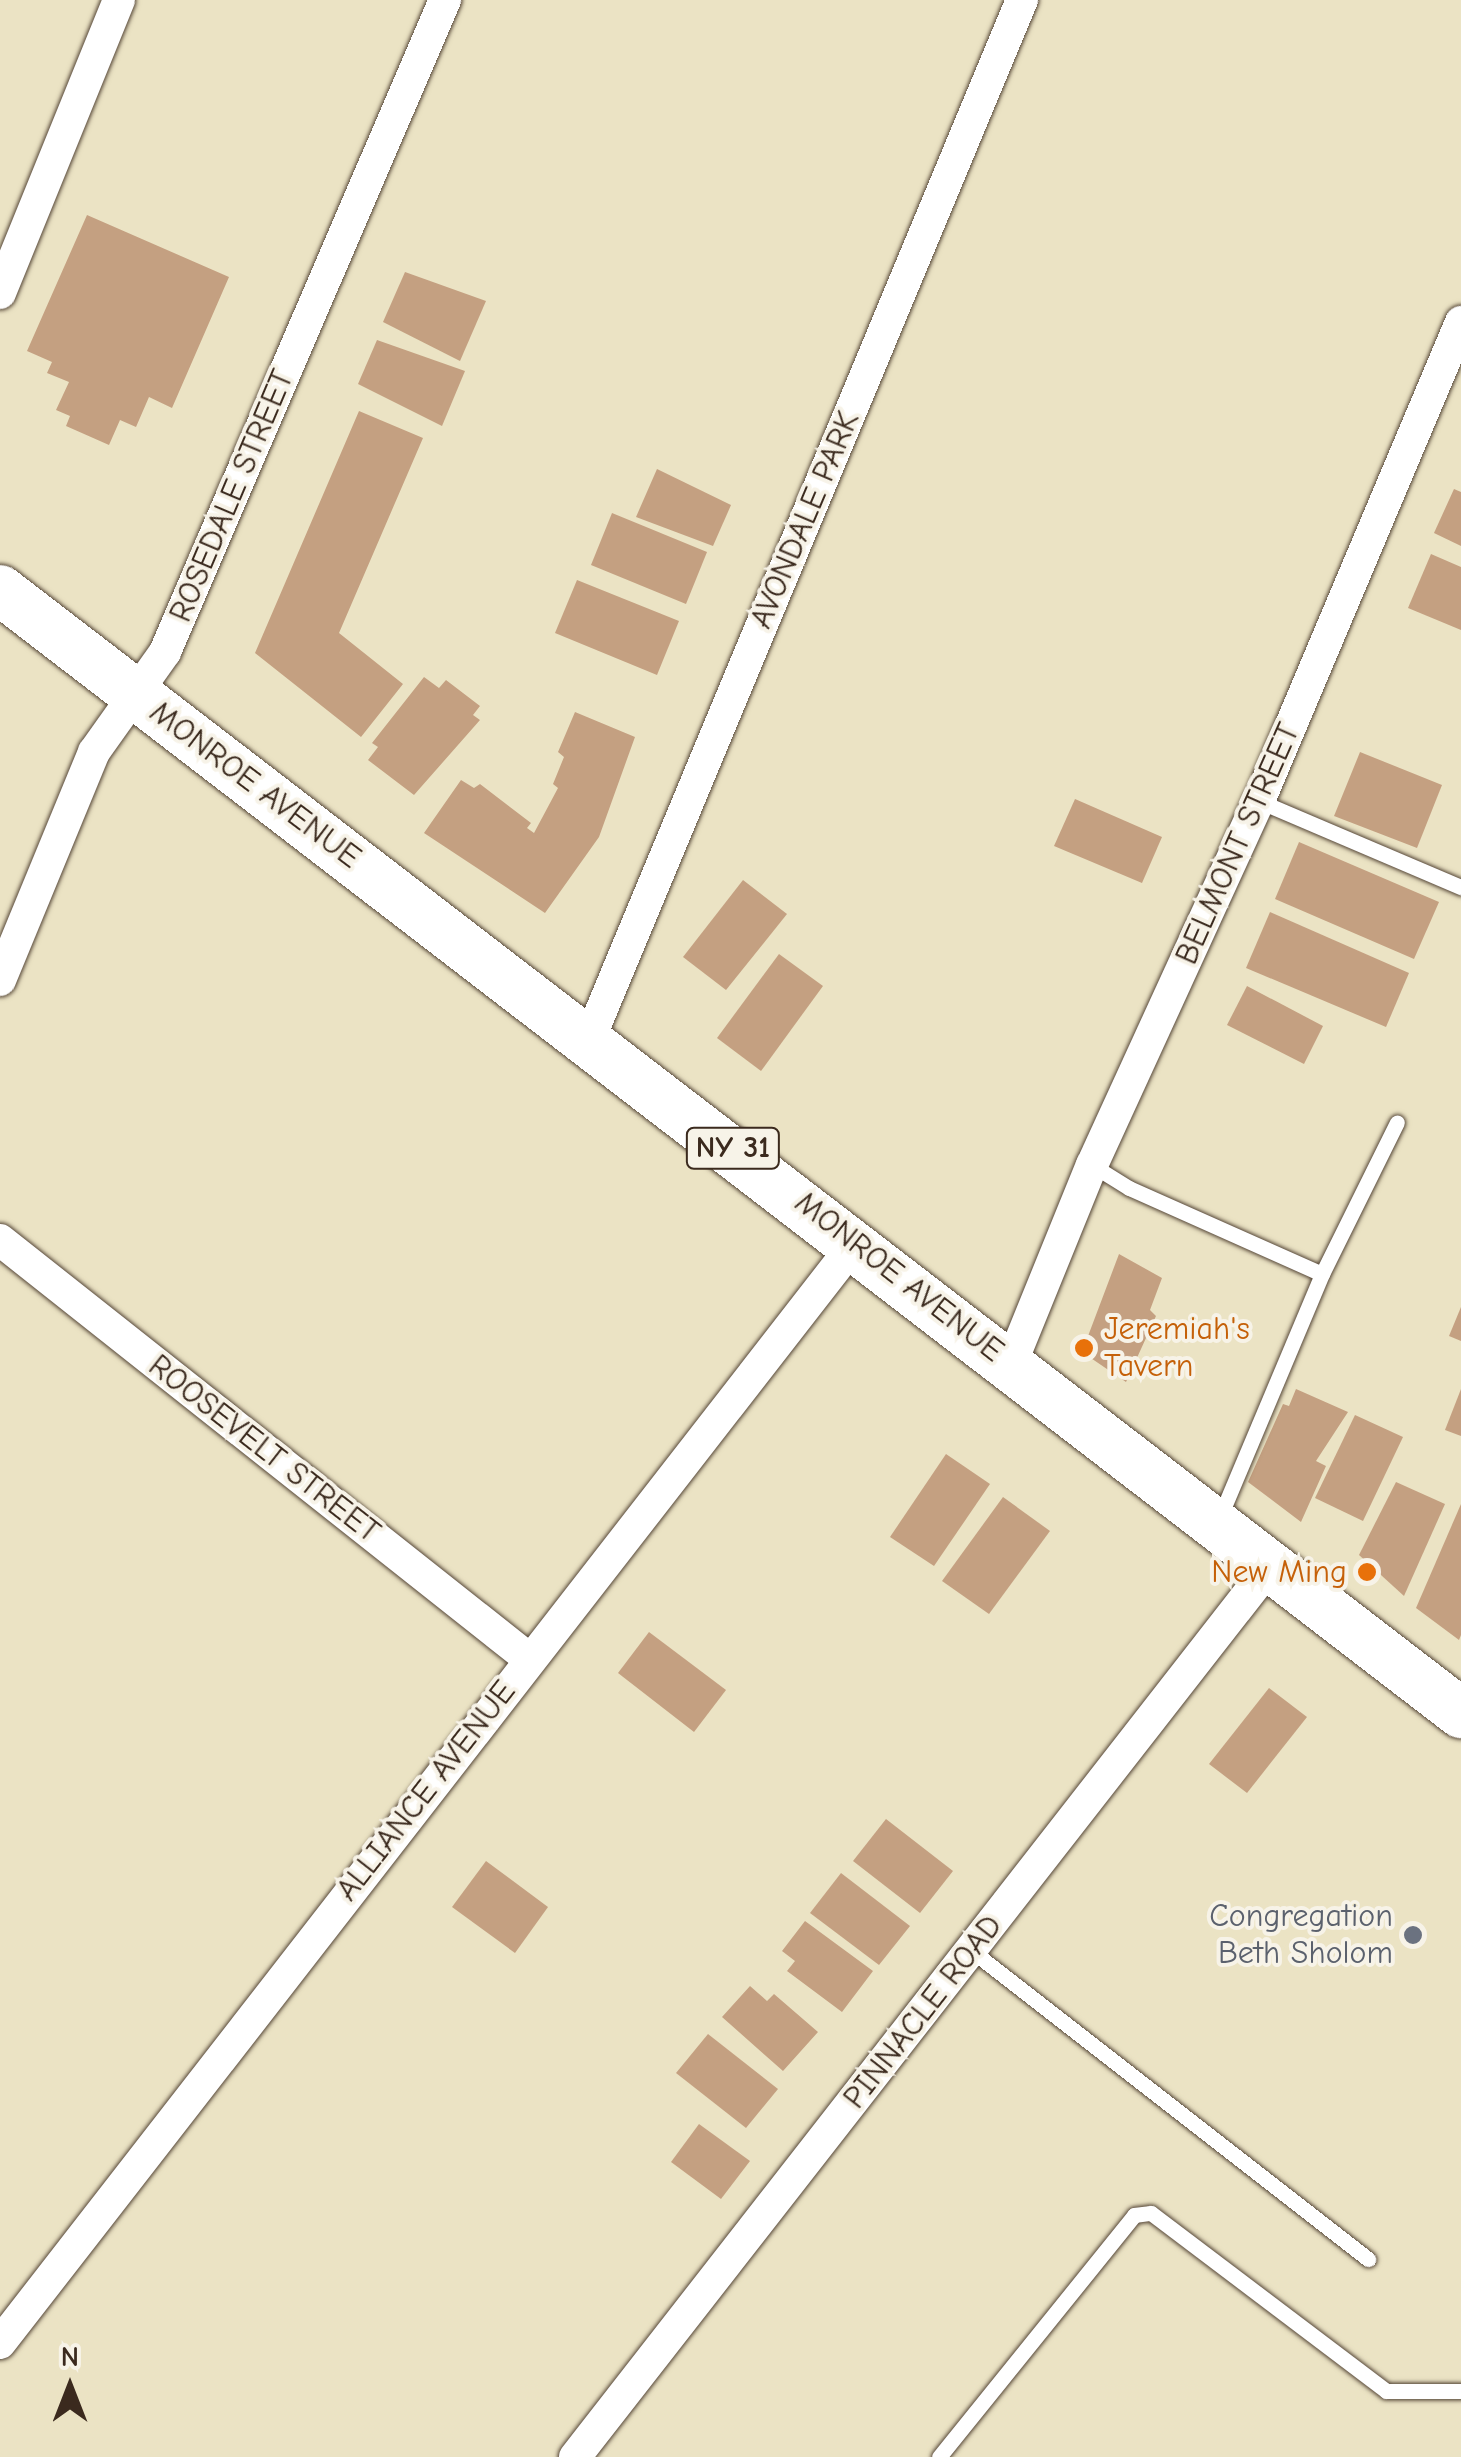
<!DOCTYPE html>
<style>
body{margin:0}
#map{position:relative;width:1461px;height:2457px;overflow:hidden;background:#ebe3c4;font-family:"Comic Neue",sans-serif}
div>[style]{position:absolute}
.building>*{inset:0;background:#c4a081}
.roads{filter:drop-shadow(0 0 2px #554637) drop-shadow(0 0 2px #554637)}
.service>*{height:15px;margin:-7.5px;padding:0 7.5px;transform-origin:7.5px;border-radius:7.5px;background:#fff}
.minor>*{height:32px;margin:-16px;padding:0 16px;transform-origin:16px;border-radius:16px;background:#fff}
.primary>*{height:50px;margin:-25px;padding:0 25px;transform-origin:25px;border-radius:25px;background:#fff}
.dots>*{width:28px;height:28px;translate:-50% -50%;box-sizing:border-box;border:5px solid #f7f3e8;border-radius:50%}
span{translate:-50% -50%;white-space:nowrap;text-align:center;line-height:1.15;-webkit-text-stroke:8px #f7f3e8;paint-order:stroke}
.shield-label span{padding:2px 8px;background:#f7f3e8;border:2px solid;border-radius:8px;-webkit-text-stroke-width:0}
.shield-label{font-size:30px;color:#3b2a1e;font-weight:700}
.street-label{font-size:32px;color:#3b2a1e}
.food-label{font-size:32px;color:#c56008}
.left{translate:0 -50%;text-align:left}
.right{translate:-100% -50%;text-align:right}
.worship-label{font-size:32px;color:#5b616d}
.north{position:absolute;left:20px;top:2337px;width:100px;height:100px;-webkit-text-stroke:8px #f7f3e8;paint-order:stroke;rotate:0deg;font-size:28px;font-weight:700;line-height:40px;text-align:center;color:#3b2a1e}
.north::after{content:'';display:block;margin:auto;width:35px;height:45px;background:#3b2a1e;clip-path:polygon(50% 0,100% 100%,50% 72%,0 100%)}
</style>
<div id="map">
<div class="building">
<i style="clip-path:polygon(87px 215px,229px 277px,172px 408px,149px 397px,136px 427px,120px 420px,109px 445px,66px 426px,70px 416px,56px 410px,69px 382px,47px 373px,52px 362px,27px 351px)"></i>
<i style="clip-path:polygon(405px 272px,486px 301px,460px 361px,383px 322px)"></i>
<i style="clip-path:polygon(377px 340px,465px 371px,442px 426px,358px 384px)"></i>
<i style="clip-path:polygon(359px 411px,423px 438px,339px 633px,403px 684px,361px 737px,255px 653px)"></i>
<i style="clip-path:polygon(657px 469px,731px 505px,713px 546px,636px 517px)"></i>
<i style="clip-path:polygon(1454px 489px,1461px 492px,1461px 546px,1434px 533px)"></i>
<i style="clip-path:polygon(612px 513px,707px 552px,686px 604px,591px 565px)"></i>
<i style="clip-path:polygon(1431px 554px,1461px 567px,1461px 630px,1408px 608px)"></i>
<i style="clip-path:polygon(577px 580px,679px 621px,657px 675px,555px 633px)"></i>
<i style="clip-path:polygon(424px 677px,439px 688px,446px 680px,480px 706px,473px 715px,480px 720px,414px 795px,368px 760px,378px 747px,372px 743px)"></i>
<i style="clip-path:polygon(575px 712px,635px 737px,599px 837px,545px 913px,424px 833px,461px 780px,474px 788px,480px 784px,531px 823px,527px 828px,534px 833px,558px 788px,553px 784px,564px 757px,558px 752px)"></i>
<i style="clip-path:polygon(1360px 752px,1442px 785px,1417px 848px,1334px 816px)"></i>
<i style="clip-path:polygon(1075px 799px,1162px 837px,1142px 883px,1054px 846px)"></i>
<i style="clip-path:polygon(1299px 842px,1439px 902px,1414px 959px,1275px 899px)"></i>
<i style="clip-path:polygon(743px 880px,787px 914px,726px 990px,683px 957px)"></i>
<i style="clip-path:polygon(1270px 912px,1409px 973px,1386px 1027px,1246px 968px)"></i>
<i style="clip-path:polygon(779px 954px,823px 986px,761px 1071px,717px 1038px)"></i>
<i style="clip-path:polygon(1247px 986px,1323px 1026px,1304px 1064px,1227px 1025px)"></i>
<i style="clip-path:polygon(1119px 1254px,1162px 1278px,1150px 1310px,1156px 1316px,1126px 1382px,1082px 1352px)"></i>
<i style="clip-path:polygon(1461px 1307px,1461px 1341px,1449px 1336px)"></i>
<i style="clip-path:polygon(1296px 1389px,1348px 1412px,1316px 1461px,1326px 1466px,1301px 1522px,1248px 1482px,1283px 1404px,1289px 1406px)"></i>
<i style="clip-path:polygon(1461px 1389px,1461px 1436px,1445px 1430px)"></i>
<i style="clip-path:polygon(1355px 1415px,1403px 1437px,1363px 1521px,1315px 1498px)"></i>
<i style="clip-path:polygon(946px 1454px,990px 1484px,934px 1566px,890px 1537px)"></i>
<i style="clip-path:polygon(1396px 1482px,1445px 1504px,1404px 1596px,1359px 1555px)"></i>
<i style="clip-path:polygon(1003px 1497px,1050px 1531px,989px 1614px,942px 1581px)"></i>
<i style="clip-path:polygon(1461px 1504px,1461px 1635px,1459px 1640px,1416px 1608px)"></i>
<i style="clip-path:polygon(649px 1632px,726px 1690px,694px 1732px,618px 1673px)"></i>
<i style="clip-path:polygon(1269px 1688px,1307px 1717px,1247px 1793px,1209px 1764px)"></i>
<i style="clip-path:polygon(886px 1819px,953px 1871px,920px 1913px,853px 1861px)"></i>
<i style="clip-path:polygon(486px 1861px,548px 1907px,515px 1953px,452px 1907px)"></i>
<i style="clip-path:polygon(841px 1873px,910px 1926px,879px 1965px,810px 1913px)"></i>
<i style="clip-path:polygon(805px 1921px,873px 1971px,842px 2012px,787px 1971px,795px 1961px,782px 1951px)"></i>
<i style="clip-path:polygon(750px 1986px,767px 2001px,774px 1994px,818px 2032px,783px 2071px,722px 2017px)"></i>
<i style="clip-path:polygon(708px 2034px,778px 2089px,746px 2128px,676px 2073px)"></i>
<i style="clip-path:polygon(699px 2124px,750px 2161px,721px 2199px,671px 2162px)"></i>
</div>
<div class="roads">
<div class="service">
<i style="left:1259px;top:801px;width:220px;rotate:23.1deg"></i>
<i style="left:1092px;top:1165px;width:44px;rotate:31.9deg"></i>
<i style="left:1129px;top:1188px;width:211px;rotate:24deg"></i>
<i style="left:1322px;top:1274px;width:169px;rotate:-63.7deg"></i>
<i style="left:1219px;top:1519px;width:266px;rotate:-67.2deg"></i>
<i style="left:972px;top:1951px;width:502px;rotate:37.87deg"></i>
<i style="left:939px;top:2457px;width:311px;rotate:-51.1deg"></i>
<i style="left:1134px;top:2215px;width:17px;rotate:-7deg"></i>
<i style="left:1151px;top:2213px;width:295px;rotate:37.1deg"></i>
<i style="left:1386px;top:2391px;width:75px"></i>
</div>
<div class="minor">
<i style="left:0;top:293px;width:316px;rotate:-67.9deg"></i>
<i style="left:0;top:980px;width:247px;rotate:-67.6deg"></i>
<i style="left:94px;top:752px;width:123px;rotate:-54.6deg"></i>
<i style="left:165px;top:652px;width:710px;rotate:-66.76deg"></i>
<i style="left:589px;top:1040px;width:1127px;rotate:-67.4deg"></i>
<i style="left:0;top:1240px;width:673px;rotate:38.37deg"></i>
<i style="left:1011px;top:1364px;width:215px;rotate:-67.9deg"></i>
<i style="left:1092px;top:1165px;width:400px;rotate:-65.4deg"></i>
<i style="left:1259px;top:801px;width:520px;rotate:-67.13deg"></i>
<i style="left:0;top:2343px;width:1395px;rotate:-52.14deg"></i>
<i style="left:575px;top:2457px;width:1130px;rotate:-52.04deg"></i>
</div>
<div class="primary">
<i style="left:0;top:590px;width:1843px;rotate:37.55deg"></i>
</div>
</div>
<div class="dots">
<i style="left:1084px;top:1348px;background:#e8710a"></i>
<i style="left:1367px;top:1572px;background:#e8710a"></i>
<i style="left:1413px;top:1935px;background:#6b7280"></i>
</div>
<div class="shield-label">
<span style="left:733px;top:1148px">NY 31</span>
</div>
<div class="street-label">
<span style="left:232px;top:496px;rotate:-67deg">ROSEDALE STREET</span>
<span style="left:805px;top:520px;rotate:-67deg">AVONDALE PARK</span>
<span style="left:255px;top:785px;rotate:37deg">MONROE AVENUE</span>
<span style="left:1238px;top:844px;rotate:-66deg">BELMONT STREET</span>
<span style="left:899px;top:1277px;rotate:38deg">MONROE AVENUE</span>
<span style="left:264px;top:1449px;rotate:38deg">ROOSEVELT STREET</span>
<span style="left:426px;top:1791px;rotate:-52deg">ALLIANCE AVENUE</span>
<span style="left:923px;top:2012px;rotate:-52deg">PINNACLE ROAD</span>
</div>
<div class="food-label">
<span class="left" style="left:1104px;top:1348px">Jeremiah's<br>Tavern</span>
<span class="right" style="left:1347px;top:1572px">New Ming</span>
</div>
<div class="worship-label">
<span class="right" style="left:1393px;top:1935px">Congregation<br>Beth Sholom</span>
</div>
<div class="north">N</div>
</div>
